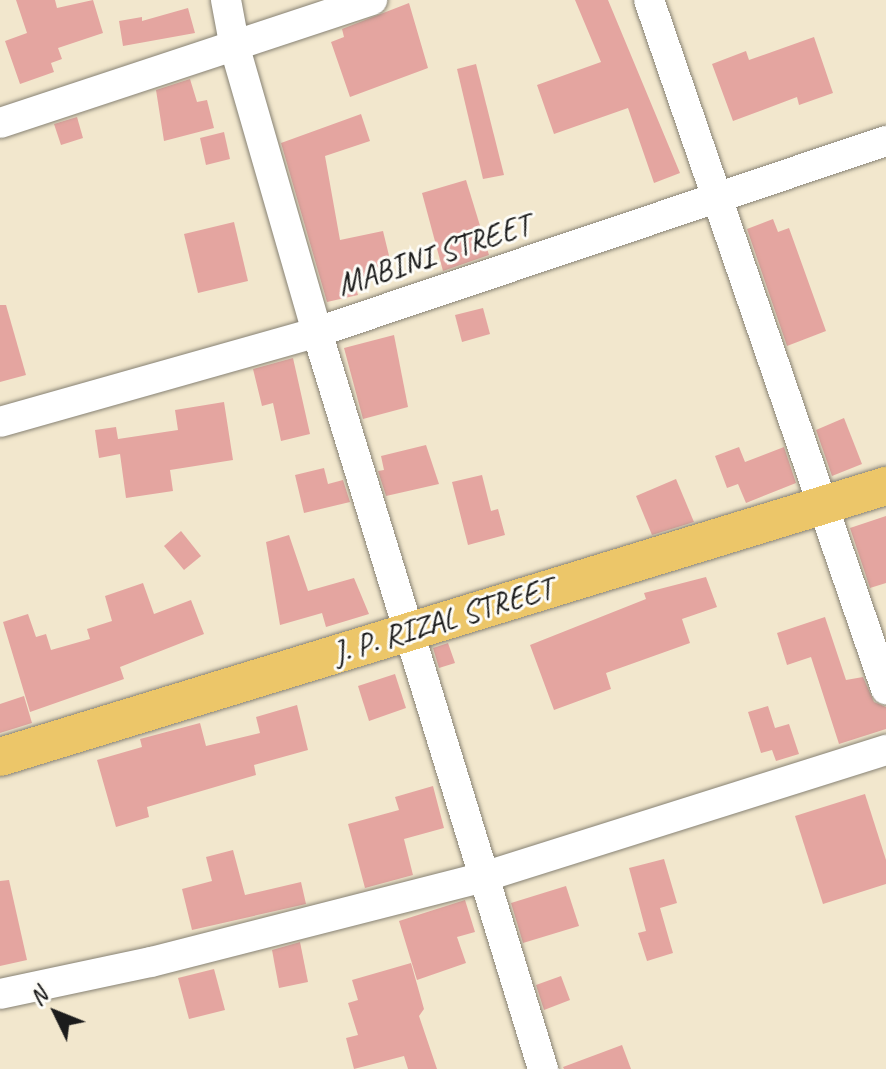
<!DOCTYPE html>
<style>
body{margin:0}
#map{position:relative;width:886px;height:1069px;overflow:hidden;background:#f2e7cd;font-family:Caveat,sans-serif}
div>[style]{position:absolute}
.building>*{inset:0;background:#e4a5a0}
.roads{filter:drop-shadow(0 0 2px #878274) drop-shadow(0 0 2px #878274)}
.minor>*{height:30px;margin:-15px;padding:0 15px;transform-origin:15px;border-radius:15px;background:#fff}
.major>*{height:38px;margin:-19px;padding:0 19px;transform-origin:19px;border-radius:19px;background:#ecc669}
span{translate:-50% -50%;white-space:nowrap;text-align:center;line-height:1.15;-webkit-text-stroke:6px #fdfcf7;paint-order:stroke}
.street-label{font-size:32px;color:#1c1c1c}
.north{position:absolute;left:16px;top:973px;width:80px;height:80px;-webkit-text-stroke:6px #fdfcf7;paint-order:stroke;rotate:313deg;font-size:22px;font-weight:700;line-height:32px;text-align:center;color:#1c1c1c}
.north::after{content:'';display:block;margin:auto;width:28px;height:36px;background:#1c1c1c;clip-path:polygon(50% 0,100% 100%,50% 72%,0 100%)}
</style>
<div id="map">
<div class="building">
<i style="clip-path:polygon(16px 0,55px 0,57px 8px,93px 0,103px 33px,58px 48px,62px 59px,51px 63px,54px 72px,20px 84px,5px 41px,27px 33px)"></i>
<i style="clip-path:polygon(575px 0,608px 0,680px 173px,654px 183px,628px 108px,554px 134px,537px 85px,601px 62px)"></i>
<i style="clip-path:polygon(409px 3px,428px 68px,350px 97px,331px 42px,344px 37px,342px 29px)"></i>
<i style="clip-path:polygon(188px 8px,195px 33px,123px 46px,119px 21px,142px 17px,142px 21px)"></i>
<i style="clip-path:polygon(814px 37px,833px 93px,799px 105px,797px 97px,733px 121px,712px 64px,746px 51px,749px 60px)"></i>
<i style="clip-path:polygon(476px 64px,504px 175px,483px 179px,457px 69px)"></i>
<i style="clip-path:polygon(190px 79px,197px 102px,207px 100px,214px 128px,164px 141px,156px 90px)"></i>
<i style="clip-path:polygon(361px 114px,370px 141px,325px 156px,340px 240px,383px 231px,393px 272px,354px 282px,358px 295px,327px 302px,281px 143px)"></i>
<i style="clip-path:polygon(77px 117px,83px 138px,61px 145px,54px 124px)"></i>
<i style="clip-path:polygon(224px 132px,230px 159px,206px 165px,200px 138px)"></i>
<i style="clip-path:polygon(466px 180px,489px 255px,443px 271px,422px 193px)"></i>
<i style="clip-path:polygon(773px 219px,778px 232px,789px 228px,826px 331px,787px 346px,747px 229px)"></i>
<i style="clip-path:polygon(234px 222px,248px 281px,198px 293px,184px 234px)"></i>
<i style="clip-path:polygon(0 305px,6px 305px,26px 375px,0 382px)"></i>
<i style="clip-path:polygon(483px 308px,490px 334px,462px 342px,455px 315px)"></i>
<i style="clip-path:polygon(394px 335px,408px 407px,363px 419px,344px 348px)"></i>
<i style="clip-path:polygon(293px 358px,310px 434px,281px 441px,273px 403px,262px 406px,253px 369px)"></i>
<i style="clip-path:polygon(224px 402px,233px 460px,170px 470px,173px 491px,126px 498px,120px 454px,99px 458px,95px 430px,116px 427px,118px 439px,178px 430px,175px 410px)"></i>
<i style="clip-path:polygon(844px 418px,862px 464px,832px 476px,816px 430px)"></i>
<i style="clip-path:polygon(426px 445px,439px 484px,386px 496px,378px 471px,384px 470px,381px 456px)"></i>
<i style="clip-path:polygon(739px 447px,745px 462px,784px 447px,796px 483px,746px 503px,738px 484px,727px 488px,715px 456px)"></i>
<i style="clip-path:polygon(324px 468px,328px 484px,343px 480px,350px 502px,304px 513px,295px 475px)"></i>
<i style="clip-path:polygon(482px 475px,491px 511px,498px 509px,505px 535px,468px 545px,452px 482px)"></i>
<i style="clip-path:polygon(676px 479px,694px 522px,652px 535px,636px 496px)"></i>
<i style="clip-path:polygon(886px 516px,886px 583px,870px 588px,850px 528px)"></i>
<i style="clip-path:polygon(181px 531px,201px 556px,184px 570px,164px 546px)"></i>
<i style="clip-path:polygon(289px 535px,308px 591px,354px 578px,369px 614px,326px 627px,322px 613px,280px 625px,266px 542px)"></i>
<i style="clip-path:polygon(706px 577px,717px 607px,682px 619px,690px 643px,606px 673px,611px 689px,554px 710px,530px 645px,646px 599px,644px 593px)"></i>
<i style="clip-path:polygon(143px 583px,154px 614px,191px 600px,204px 634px,120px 667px,124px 679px,30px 712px,3px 622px,28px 614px,36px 637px,46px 634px,51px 650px,90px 639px,87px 629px,112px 621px,105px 596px)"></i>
<i style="clip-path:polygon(825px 617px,846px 680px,863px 677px,874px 702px,886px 707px,886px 729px,839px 744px,811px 657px,787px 665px,777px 633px)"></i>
<i style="clip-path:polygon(448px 643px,455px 663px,439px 668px,433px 648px)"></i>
<i style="clip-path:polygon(395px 674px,406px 708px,369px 721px,358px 686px)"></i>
<i style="clip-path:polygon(24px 696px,32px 723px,0 733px,0 704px)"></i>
<i style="clip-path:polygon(297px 705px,308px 750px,254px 765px,256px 775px,147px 807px,149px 817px,116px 827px,97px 760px,142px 747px,140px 739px,200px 723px,206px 746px,260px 733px,256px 717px)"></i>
<i style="clip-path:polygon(768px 706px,775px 728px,789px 724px,799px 754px,776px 761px,772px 750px,761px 753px,748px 712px)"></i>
<i style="clip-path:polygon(433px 786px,444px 828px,404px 839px,413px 875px,365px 888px,348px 824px,399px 810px,395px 797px)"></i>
<i style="clip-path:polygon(865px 794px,886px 860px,886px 884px,823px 904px,795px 816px)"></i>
<i style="clip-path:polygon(233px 850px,245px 895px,301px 882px,306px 904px,192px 930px,182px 889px,212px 881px,206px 857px)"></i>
<i style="clip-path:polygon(664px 859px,677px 903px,660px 908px,673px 953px,647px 961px,638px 933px,646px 931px,629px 868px)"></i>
<i style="clip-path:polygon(9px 880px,27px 960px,0 966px,0 881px)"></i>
<i style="clip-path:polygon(566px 886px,579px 926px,523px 943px,511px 903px)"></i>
<i style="clip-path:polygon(465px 900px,475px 932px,457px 937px,466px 963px,417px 980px,399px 921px)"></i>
<i style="clip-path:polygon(300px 942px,308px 982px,279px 988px,272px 950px)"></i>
<i style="clip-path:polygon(411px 963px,424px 1009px,419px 1016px,437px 1069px,408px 1069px,404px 1056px,354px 1069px,346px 1038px,358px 1035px,348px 1003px,358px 1000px,352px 980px)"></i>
<i style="clip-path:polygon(214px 969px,225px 1010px,189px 1019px,178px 978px)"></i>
<i style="clip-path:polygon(561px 976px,570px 1000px,544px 1010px,536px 985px)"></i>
<i style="clip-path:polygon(622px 1045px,631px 1069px,564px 1069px,563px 1067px)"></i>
</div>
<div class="roads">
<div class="minor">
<i style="left:226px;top:0;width:49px;rotate:79.4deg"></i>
<i style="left:235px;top:48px;width:296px;rotate:73.9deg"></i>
<i style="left:317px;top:332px;width:771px;rotate:72.95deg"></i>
<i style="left:649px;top:0;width:729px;rotate:71.02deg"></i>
<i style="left:0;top:123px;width:392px;rotate:-18.3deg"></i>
<i style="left:0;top:422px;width:330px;rotate:-15.8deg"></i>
<i style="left:317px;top:332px;width:600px;rotate:-18.56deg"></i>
<i style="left:0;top:994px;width:154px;rotate:-12deg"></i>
<i style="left:151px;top:962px;width:340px;rotate:-14.3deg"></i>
<i style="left:480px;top:878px;width:426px;rotate:-17.5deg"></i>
</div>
<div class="major">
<i style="left:0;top:757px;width:927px;rotate:-17.01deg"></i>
</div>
</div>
<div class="street-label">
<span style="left:434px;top:255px;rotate:-18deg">MABINI STREET</span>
<span style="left:443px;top:621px;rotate:-17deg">J. P. RIZAL STREET</span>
</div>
<div class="north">N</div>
</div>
